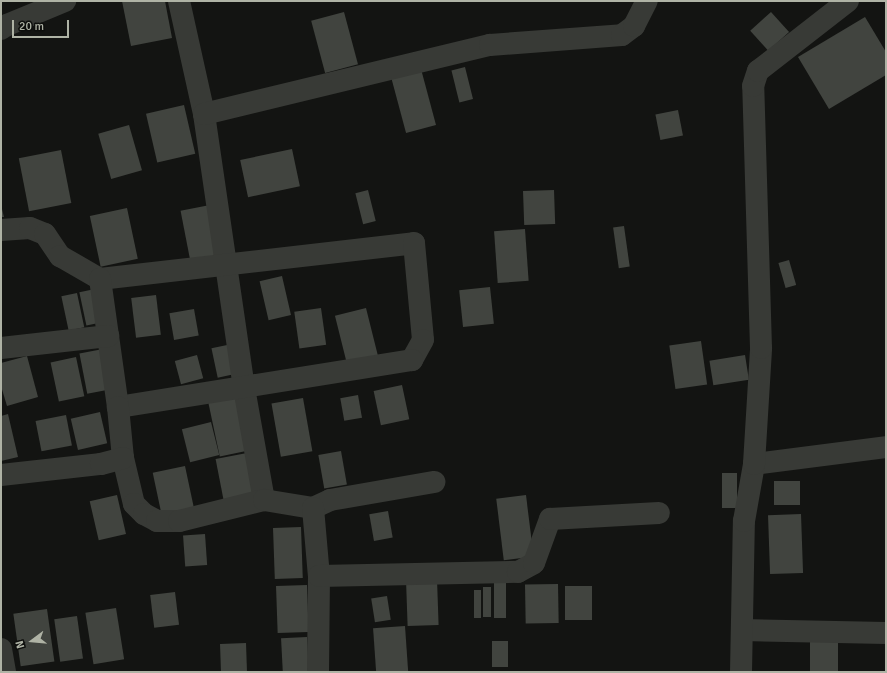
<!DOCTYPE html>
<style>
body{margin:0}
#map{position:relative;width:887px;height:673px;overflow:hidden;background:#131412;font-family:Signika,sans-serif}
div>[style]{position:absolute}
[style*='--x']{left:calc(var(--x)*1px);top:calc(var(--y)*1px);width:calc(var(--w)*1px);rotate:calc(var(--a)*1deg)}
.building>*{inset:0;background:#41443f;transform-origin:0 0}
.minor>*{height:22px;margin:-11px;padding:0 11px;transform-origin:11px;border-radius:11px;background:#383a36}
span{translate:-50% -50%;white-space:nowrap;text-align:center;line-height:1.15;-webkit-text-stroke:3px #0e0f0d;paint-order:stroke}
.frame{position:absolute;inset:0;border:2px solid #afb3a5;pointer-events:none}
.north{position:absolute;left:12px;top:621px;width:40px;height:40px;-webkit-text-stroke:3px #0e0f0d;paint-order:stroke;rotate:254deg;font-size:11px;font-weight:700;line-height:16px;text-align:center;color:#afb3a5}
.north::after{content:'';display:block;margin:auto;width:14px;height:18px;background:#afb3a5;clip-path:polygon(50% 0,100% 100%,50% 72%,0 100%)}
.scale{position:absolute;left:12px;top:20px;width:57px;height:18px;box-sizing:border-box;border:2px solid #afb3a5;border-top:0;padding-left:5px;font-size:12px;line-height:14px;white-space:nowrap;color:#afb3a5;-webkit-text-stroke:3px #0e0f0d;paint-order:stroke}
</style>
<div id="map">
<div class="building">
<div style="clip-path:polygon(122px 1px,165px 1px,172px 38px,131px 46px)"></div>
<div style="left:344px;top:12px;width:54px;height:34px;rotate:75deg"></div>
<div style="left:771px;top:12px;width:27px;height:28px;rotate:48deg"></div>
<div style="clip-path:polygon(865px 17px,886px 52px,886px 75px,829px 109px,798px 57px)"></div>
<div style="left:465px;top:67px;width:33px;height:14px;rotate:76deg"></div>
<div style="left:421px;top:69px;width:58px;height:31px;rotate:75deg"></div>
<div style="left:184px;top:105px;width:50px;height:39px;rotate:77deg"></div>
<div style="left:678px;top:110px;width:26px;height:23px;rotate:79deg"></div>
<div style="left:129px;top:125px;width:47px;height:32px;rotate:74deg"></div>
<div style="left:292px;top:149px;width:38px;height:53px;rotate:78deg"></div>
<div style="left:61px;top:150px;width:54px;height:43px;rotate:79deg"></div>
<div style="left:368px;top:190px;width:32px;height:13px;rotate:76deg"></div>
<div style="left:554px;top:190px;width:34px;height:31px;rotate:88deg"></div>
<div style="clip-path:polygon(1px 205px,4px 217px,1px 217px)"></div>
<div style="left:210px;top:205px;width:52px;height:30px;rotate:79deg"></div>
<div style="left:127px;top:208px;width:52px;height:38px;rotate:78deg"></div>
<div style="left:624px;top:226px;width:41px;height:11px;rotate:82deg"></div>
<div style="left:525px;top:229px;width:52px;height:31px;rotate:86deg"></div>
<div style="left:789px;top:260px;width:26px;height:11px;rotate:74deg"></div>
<div style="left:282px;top:276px;width:40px;height:23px;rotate:77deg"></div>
<div style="left:490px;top:287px;width:37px;height:31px;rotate:84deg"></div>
<div style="left:95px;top:289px;width:34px;height:16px;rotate:78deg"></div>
<div style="left:77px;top:293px;width:35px;height:16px;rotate:78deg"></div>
<div style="left:156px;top:295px;width:40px;height:25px;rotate:83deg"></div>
<div style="left:321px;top:308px;width:37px;height:27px;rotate:82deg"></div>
<div style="left:366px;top:308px;width:50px;height:32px;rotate:76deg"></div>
<div style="left:194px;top:309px;width:27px;height:25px;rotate:80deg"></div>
<div style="left:701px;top:341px;width:44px;height:32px;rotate:82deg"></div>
<div style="left:232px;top:344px;width:30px;height:21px;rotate:78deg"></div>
<div style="left:103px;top:349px;width:41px;height:24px;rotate:79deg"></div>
<div style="left:197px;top:355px;width:24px;height:23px;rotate:75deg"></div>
<div style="left:745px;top:355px;width:25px;height:36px;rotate:81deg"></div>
<div style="clip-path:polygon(27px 356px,38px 397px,7px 406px,1px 386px,1px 363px)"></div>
<div style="left:76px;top:357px;width:40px;height:26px;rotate:78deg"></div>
<div style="left:402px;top:385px;width:35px;height:29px;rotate:78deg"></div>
<div style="left:240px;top:393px;width:58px;height:33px;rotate:78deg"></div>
<div style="left:358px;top:395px;width:23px;height:18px;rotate:80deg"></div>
<div style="left:303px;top:398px;width:54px;height:32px;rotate:80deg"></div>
<div style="left:100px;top:412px;width:32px;height:30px;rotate:77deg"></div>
<div style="clip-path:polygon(8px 414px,18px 457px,1px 461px,1px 416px)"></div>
<div style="left:66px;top:415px;width:31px;height:31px;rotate:79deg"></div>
<div style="left:211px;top:422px;width:34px;height:30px;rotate:76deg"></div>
<div style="left:341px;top:451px;width:34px;height:23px;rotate:80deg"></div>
<div style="left:247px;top:453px;width:42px;height:32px;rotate:79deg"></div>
<div style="left:185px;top:466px;width:48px;height:33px;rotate:78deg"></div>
<div style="left:722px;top:473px;width:15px;height:35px"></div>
<div style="left:774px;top:481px;width:26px;height:24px"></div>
<div style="left:117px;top:495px;width:40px;height:28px;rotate:77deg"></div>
<div style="left:526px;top:495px;width:62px;height:30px;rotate:83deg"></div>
<div style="left:388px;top:511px;width:27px;height:19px;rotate:80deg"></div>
<div style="left:801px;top:514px;width:59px;height:33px;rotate:88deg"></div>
<div style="left:301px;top:527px;width:51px;height:28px;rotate:88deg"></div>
<div style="left:205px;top:534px;width:31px;height:22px;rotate:86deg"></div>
<div style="left:494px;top:578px;width:12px;height:40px"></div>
<div style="left:437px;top:579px;width:46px;height:31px;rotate:88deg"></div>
<div style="left:558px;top:584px;width:39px;height:33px;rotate:89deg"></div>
<div style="left:307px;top:585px;width:47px;height:31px;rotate:88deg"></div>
<div style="left:565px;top:586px;width:27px;height:34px"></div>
<div style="left:483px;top:587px;width:8px;height:30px"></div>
<div style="left:474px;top:590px;width:7px;height:28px"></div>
<div style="left:175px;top:592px;width:33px;height:25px;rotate:83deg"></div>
<div style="left:387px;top:596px;width:24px;height:16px;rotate:81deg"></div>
<div style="left:116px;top:608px;width:52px;height:31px;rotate:81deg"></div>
<div style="left:47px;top:609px;width:53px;height:34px;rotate:82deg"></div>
<div style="left:77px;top:616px;width:43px;height:23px;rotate:82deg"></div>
<div style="left:405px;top:626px;width:45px;height:32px;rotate:86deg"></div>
<div style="left:307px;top:637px;width:35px;height:26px;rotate:87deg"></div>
<div style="left:810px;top:637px;width:28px;height:35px"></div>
<div style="left:492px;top:641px;width:16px;height:26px"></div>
<div style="left:246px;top:643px;width:29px;height:26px;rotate:88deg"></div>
</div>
<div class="minor">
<div style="--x:179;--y:1;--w:116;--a:77.5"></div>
<div style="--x:204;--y:114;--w:277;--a:81.7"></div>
<div style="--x:244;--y:388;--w:114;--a:79.9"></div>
<div style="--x:1;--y:29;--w:7;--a:-34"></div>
<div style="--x:7;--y:25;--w:63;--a:-22.5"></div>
<div style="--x:204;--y:114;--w:294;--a:-13.6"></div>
<div style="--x:490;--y:45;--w:132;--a:-4.3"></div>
<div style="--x:622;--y:35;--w:15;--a:-37"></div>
<div style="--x:634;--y:26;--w:28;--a:-63"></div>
<div style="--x:1;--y:230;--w:29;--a:-4"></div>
<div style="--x:30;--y:228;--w:16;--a:22"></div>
<div style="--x:45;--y:234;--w:27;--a:56"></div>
<div style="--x:60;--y:256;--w:46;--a:29.9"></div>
<div style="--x:100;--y:279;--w:316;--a:-6.5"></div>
<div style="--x:414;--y:243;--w:97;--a:84.7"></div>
<div style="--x:423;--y:340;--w:23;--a:119"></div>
<div style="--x:412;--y:360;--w:298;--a:170.9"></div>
<div style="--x:100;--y:279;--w:129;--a:82"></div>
<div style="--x:118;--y:407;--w:51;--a:84.4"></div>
<div style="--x:123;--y:458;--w:47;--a:76.6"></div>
<div style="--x:134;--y:504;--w:14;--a:45"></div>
<div style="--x:144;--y:514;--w:15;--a:28"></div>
<div style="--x:157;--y:521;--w:22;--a:0"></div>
<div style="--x:179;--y:521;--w:88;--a:-13.9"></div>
<div style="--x:264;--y:500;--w:50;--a:9.3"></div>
<div style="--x:313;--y:508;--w:19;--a:-25"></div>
<div style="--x:330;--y:500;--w:106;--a:-9.8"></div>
<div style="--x:1;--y:348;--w:108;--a:-6.4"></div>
<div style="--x:754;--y:464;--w:133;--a:-7.3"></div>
<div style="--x:1;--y:475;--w:101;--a:-6.3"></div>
<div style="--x:101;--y:464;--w:23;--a:-15"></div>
<div style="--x:313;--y:508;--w:68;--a:85"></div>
<div style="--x:319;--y:576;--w:96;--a:90.6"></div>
<div style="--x:319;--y:576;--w:199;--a:-1.2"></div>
<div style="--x:518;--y:572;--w:18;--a:-29"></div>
<div style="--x:534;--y:563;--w:47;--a:-70"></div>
<div style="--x:550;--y:519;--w:109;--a:-3.2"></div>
<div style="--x:742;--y:630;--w:144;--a:1.2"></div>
<div style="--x:1;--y:649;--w:23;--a:80"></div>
<div style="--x:741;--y:672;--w:151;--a:-88.9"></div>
<div style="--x:744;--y:521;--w:58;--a:-80"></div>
<div style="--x:754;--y:464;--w:116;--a:-86.5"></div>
<div style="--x:761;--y:348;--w:262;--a:-91.7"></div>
<div style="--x:753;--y:86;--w:16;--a:-72"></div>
<div style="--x:758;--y:71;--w:114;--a:-37.9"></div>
</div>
<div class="frame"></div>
<div class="north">N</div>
<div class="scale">20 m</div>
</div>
